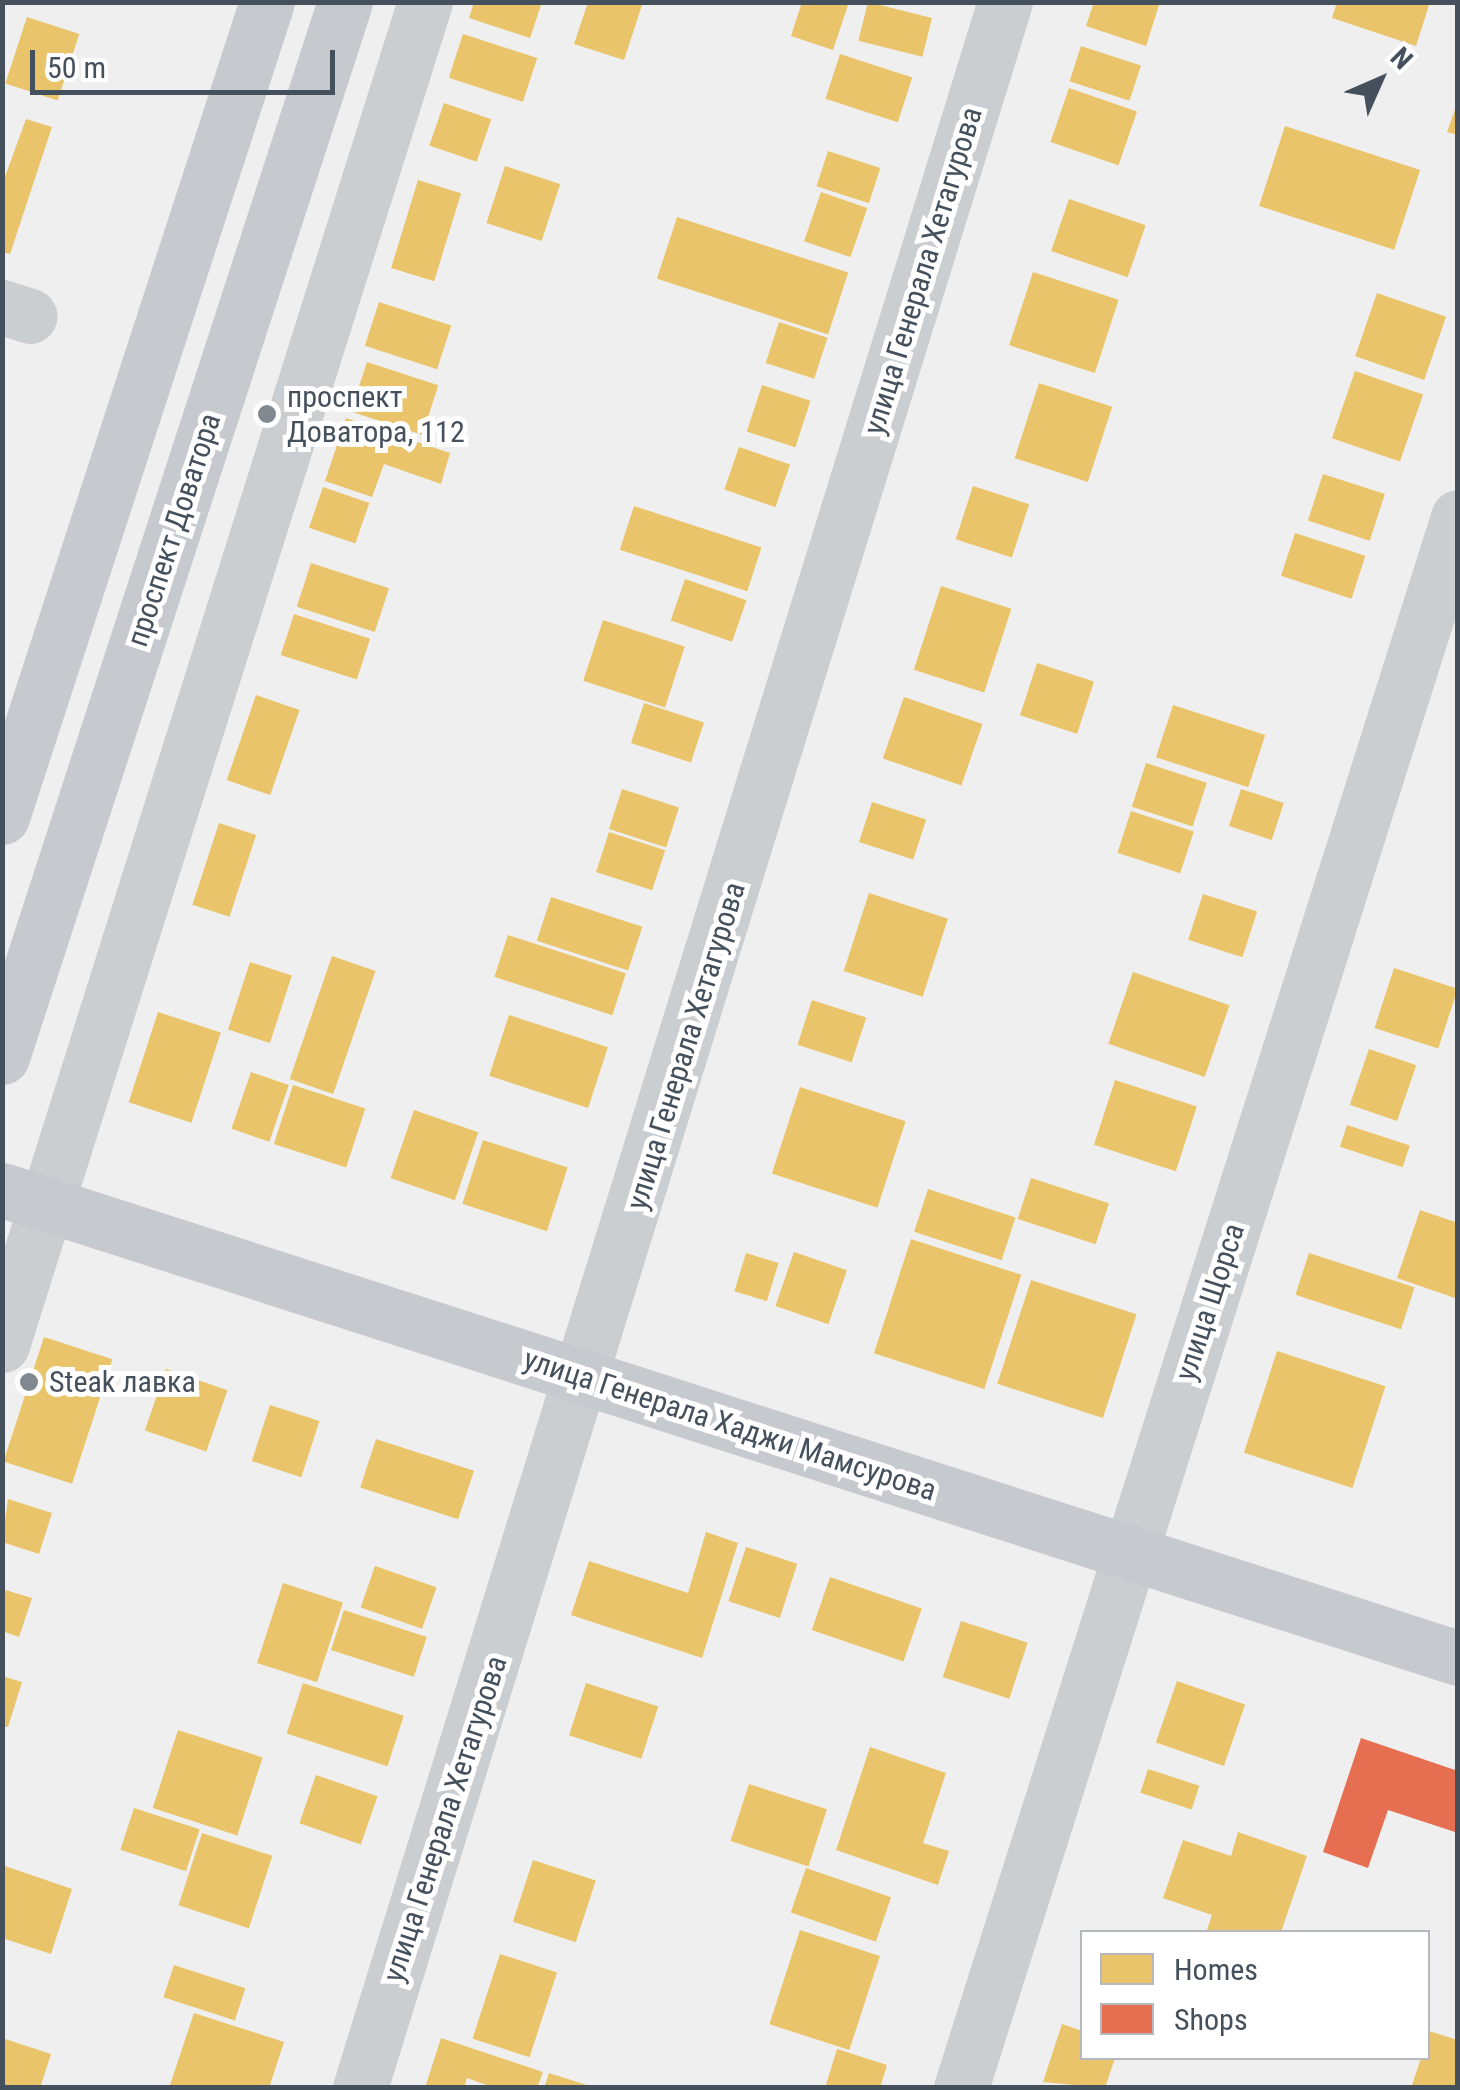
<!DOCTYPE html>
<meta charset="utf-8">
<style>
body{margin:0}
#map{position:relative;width:1460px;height:2090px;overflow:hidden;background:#f0efef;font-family:"Roboto Condensed",sans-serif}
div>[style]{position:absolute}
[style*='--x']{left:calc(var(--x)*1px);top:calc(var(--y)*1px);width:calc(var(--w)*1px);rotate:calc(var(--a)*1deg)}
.homes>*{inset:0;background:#e9c46a;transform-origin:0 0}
.shops>*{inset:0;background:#e76f51}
.minor>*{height:55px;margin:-27.5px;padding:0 27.5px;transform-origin:27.5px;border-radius:27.5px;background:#cbced1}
.major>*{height:55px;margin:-27.5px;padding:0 27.5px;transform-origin:27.5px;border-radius:27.5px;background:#c6cacf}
.dots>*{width:28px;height:28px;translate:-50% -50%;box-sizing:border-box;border:5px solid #fff;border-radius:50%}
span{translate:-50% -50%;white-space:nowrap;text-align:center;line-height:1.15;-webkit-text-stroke:10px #fff;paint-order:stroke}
.street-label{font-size:30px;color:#45505d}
.poi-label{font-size:30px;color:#45505d}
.left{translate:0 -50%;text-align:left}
.frame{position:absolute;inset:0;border:5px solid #45505d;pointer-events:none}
.legend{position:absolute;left:1080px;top:1930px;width:350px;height:130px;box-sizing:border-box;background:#fff;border:2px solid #b5b9be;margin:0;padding:12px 18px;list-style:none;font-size:30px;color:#45505d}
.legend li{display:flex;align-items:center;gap:20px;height:50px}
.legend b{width:50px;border:2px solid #b5b9be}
.north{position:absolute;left:1330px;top:30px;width:100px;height:100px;-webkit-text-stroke:8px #fff;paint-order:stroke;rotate:45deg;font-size:28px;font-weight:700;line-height:40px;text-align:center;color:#45505d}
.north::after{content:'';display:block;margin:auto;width:35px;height:45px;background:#45505d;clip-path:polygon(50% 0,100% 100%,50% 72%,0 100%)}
.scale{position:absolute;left:30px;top:50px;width:305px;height:45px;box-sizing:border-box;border:5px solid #45505d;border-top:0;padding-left:12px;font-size:30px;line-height:35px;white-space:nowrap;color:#45505d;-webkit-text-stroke:8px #fff;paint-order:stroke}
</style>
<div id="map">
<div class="homes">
<div style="clip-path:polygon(474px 2px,542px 2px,530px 38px,469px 18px)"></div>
<div style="clip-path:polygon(588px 2px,643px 2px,624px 60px,574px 44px)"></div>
<div style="clip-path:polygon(802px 2px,849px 2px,833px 50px,791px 36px)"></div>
<div style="left:868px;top:2px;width:66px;height:40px;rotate:14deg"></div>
<div style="clip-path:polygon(1094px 2px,1160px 2px,1146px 46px,1086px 26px)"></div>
<div style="clip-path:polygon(1337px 2px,1430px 2px,1416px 46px,1332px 18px)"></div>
<div style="left:27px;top:17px;width:55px;height:70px;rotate:18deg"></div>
<div style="left:463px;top:34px;width:78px;height:46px;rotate:18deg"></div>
<div style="left:1081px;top:46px;width:63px;height:37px;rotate:18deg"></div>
<div style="left:840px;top:54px;width:76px;height:47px;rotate:18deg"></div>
<div style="left:1069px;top:88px;width:72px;height:57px;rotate:19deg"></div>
<div style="clip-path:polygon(1458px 101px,1458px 135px,1447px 132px)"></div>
<div style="left:444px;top:103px;width:50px;height:45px;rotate:19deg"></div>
<div style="clip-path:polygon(26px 119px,52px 127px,10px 254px,2px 252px,2px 185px)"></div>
<div style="left:1285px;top:126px;width:142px;height:84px;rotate:18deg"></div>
<div style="left:828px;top:151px;width:55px;height:37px;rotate:18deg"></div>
<div style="left:505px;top:166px;width:58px;height:60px;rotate:18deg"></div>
<div style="left:418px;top:180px;width:45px;height:92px;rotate:17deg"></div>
<div style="left:821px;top:192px;width:49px;height:52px;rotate:19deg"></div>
<div style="left:1069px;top:199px;width:81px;height:55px;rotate:19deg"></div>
<div style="left:677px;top:217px;width:180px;height:65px;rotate:18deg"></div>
<div style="left:1033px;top:272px;width:90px;height:77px;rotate:18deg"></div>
<div style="left:1377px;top:293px;width:73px;height:67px;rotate:19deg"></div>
<div style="left:379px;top:302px;width:76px;height:46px;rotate:18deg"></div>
<div style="left:779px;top:322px;width:51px;height:43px;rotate:18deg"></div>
<div style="left:367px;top:362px;width:75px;height:52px;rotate:18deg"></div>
<div style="left:1355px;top:371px;width:72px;height:71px;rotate:19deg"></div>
<div style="left:1039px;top:383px;width:77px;height:79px;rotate:18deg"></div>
<div style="left:762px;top:385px;width:51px;height:49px;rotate:18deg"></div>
<div style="clip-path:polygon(346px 418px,450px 453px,441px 484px,384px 464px,372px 497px,325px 481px)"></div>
<div style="left:739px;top:447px;width:54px;height:45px;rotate:19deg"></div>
<div style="left:1323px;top:474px;width:65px;height:49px;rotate:18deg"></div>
<div style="left:973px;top:486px;width:59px;height:56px;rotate:18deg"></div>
<div style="left:323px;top:487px;width:49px;height:43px;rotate:19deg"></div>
<div style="left:634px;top:506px;width:134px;height:46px;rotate:18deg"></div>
<div style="left:1295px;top:533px;width:74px;height:45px;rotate:18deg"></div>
<div style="left:311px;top:563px;width:82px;height:46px;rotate:18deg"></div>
<div style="left:685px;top:579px;width:65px;height:44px;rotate:19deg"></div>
<div style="left:941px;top:586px;width:74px;height:88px;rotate:18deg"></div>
<div style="left:294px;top:614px;width:80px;height:43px;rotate:18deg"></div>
<div style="left:603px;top:620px;width:86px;height:64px;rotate:18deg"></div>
<div style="left:1037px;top:663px;width:60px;height:55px;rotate:18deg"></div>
<div style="left:256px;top:695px;width:46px;height:90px;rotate:19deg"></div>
<div style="left:904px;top:697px;width:83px;height:65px;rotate:19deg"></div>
<div style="left:644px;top:703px;width:63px;height:42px;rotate:18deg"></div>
<div style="left:1173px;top:705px;width:97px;height:55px;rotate:18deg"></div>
<div style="left:1146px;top:763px;width:64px;height:46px;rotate:18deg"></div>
<div style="left:622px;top:789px;width:60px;height:42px;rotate:18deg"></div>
<div style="left:1241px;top:789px;width:45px;height:39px;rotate:18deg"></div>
<div style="left:872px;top:802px;width:57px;height:42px;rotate:18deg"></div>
<div style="left:1131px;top:811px;width:66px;height:44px;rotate:18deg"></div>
<div style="left:219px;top:823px;width:39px;height:86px;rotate:18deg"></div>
<div style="left:609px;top:832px;width:59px;height:42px;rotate:18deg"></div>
<div style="left:869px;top:893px;width:83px;height:82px;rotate:18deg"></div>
<div style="left:1203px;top:894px;width:57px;height:48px;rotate:18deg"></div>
<div style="left:551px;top:897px;width:96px;height:46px;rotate:18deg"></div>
<div style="left:508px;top:935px;width:124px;height:44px;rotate:18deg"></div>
<div style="left:332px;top:956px;width:46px;height:130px;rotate:19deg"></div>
<div style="left:250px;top:962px;width:44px;height:71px;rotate:18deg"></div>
<div style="left:1394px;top:968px;width:67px;height:63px;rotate:18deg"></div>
<div style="left:1133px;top:972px;width:102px;height:76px;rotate:19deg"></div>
<div style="left:812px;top:1000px;width:57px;height:47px;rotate:18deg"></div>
<div style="left:158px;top:1012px;width:66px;height:95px;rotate:18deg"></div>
<div style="left:509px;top:1015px;width:104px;height:64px;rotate:18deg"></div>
<div style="left:1369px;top:1049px;width:50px;height:59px;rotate:19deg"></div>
<div style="left:251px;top:1072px;width:40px;height:60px;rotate:19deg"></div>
<div style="left:1115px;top:1080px;width:86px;height:68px;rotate:18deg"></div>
<div style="left:293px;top:1085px;width:76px;height:62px;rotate:18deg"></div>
<div style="left:800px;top:1087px;width:111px;height:91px;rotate:18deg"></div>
<div style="left:414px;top:1110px;width:68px;height:72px;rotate:19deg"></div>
<div style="left:1347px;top:1125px;width:66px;height:23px;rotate:18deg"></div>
<div style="left:483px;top:1140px;width:89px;height:67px;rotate:18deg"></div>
<div style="left:1031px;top:1178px;width:82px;height:43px;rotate:18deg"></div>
<div style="left:928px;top:1189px;width:92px;height:45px;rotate:18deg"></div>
<div style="clip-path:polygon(1420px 1210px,1458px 1223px,1458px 1299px,1397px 1278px)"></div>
<div style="left:911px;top:1239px;width:116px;height:120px;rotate:18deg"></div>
<div style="left:794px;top:1252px;width:56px;height:57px;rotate:19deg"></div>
<div style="left:746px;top:1253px;width:34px;height:40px;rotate:17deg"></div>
<div style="left:1309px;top:1253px;width:111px;height:44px;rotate:18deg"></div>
<div style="left:1031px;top:1280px;width:111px;height:109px;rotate:18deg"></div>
<div style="left:44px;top:1337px;width:72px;height:131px;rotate:18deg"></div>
<div style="left:1277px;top:1351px;width:114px;height:107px;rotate:18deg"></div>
<div style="left:166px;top:1369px;width:65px;height:65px;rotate:19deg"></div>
<div style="left:270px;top:1405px;width:52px;height:59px;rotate:18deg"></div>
<div style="left:376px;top:1439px;width:103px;height:51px;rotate:18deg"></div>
<div style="clip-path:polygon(8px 1499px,52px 1513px,39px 1554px,2px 1542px)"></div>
<div style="clip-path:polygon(706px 1532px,738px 1543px,702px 1658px,571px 1615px,589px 1561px,688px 1593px)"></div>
<div style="left:746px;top:1547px;width:54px;height:57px;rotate:18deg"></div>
<div style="left:375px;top:1566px;width:65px;height:44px;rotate:19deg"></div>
<div style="left:830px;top:1577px;width:97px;height:56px;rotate:19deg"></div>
<div style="left:283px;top:1583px;width:63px;height:84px;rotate:18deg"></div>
<div style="clip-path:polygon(2px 1589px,32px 1598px,19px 1637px,2px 1631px)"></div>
<div style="left:344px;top:1610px;width:87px;height:42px;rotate:18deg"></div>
<div style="left:961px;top:1621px;width:70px;height:59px;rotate:18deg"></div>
<div style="clip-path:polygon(2px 1676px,22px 1682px,8px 1727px,2px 1726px)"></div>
<div style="left:1177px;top:1681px;width:72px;height:65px;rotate:19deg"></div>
<div style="left:303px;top:1683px;width:106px;height:53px;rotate:18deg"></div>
<div style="left:586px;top:1683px;width:76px;height:55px;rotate:18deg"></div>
<div style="left:178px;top:1730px;width:89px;height:82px;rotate:18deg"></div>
<div style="clip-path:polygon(870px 1747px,946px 1773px,923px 1843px,949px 1851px,938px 1885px,836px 1850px)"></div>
<div style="left:1148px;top:1769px;width:54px;height:25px;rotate:18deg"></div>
<div style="left:316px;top:1775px;width:65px;height:51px;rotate:19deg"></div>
<div style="left:749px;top:1784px;width:82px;height:60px;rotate:18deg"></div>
<div style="left:134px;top:1808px;width:69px;height:44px;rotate:18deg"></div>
<div style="clip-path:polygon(1238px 1832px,1307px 1856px,1281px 1932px,1214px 1932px,1207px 1930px,1212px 1915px,1163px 1898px,1183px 1840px,1231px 1856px)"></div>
<div style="left:202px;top:1833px;width:74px;height:76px;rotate:18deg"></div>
<div style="left:533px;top:1860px;width:66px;height:65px;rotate:18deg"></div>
<div style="clip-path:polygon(2px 1865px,72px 1889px,51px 1954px,2px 1938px)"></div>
<div style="left:806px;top:1868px;width:90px;height:47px;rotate:19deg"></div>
<div style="left:800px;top:1930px;width:84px;height:99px;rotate:18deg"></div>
<div style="left:500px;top:1954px;width:60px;height:89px;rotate:18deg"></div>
<div style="left:174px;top:1965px;width:75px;height:34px;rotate:18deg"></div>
<div style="clip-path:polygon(194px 2013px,284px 2042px,269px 2088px,169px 2088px)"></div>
<div style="clip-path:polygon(1062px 2024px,1082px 2031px,1082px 2058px,1115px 2058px,1105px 2088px,1043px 2082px)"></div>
<div style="clip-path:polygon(1429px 2031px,1458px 2040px,1458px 2088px,1411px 2088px,1421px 2058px,1428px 2058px)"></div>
<div style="clip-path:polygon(2px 2038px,51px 2054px,40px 2088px,2px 2088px)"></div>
<div style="clip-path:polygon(441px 2038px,543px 2072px,537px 2088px,495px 2088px,467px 2078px,464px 2088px,425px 2088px)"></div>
<div style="clip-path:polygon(837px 2049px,887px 2065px,880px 2088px,825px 2088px)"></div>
<div style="clip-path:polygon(549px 2073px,593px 2087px,592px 2088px,544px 2088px)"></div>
</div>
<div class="shops">
<div style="clip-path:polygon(1361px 1738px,1458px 1771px,1458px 1833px,1388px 1810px,1368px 1868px,1323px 1852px)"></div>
</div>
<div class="minor">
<div style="--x:2;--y:307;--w:29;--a:18"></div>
<div style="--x:2;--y:1345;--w:1408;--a:-72.52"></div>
<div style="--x:360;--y:2088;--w:2183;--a:-72.82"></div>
<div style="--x:961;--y:2088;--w:1648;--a:-72.44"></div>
</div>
<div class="major">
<div style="--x:2;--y:817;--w:857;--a:-71.99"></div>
<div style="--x:2;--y:1057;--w:1109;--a:-71.99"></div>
<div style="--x:2;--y:1190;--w:1529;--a:17.82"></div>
</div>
<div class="dots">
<div style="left:267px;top:414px;background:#818890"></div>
<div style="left:29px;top:1382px;background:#818890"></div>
</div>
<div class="street-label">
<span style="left:923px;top:271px;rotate:-73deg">улица Генерала Хетагурова</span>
<span style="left:174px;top:530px;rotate:-72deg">проспект Доватора</span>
<span style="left:686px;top:1046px;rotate:-73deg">улица Генерала Хетагурова</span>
<span style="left:1210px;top:1302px;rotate:-72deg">улица Щорса</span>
<span style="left:730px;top:1425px;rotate:18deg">улица Генерала Хаджи Мамсурова</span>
<span style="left:445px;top:1819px;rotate:-72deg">улица Генерала Хетагурова</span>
</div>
<div class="poi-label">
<span class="left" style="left:287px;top:414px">проспект<br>Доватора, 112</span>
<span class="left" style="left:49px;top:1382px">Steak лавка</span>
</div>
<div class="frame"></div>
<ul class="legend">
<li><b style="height:28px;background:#e9c46a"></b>Homes</li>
<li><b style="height:28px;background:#e76f51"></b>Shops</li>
</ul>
<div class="north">N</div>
<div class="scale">50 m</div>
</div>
